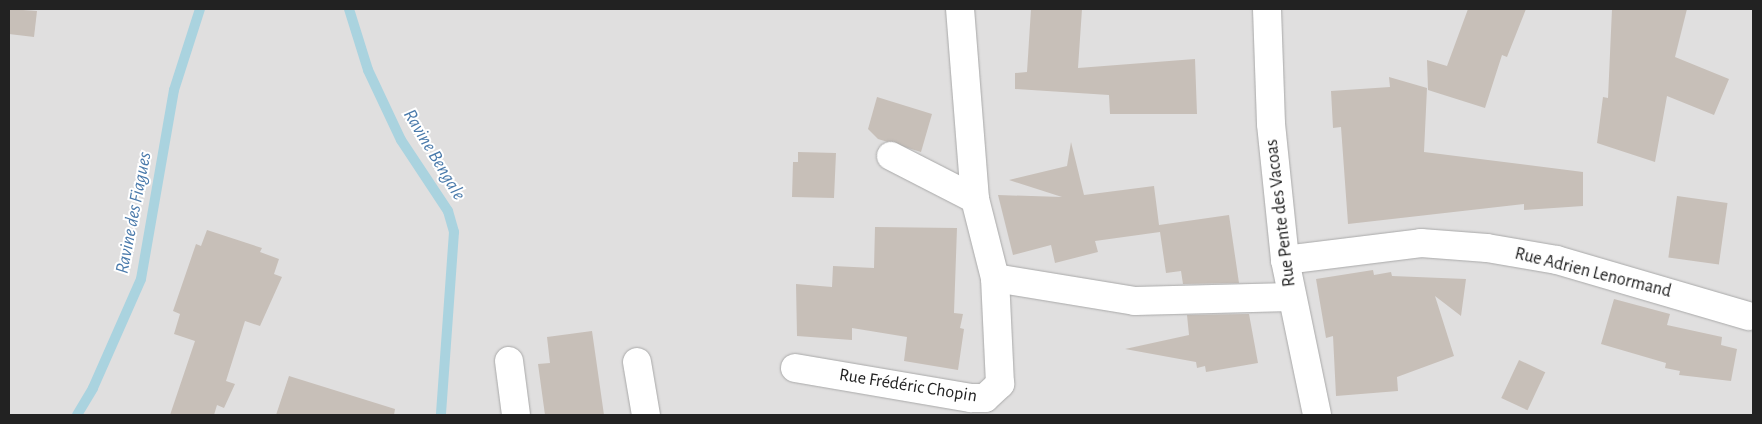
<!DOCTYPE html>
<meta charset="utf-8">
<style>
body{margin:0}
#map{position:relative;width:1762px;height:424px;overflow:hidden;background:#f2efe9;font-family:"Alegreya Sans",sans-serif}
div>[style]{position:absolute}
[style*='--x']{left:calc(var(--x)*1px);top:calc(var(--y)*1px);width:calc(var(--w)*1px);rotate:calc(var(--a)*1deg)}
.residential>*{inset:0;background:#e0dfdf;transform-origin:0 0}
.stream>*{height:10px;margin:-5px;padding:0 5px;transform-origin:5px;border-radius:5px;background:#aad3df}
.building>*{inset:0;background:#c7bfb8;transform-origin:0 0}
.roads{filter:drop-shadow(0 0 1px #a9a9a9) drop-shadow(0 0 1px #a9a9a9)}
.street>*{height:28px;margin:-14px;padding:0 14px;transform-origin:14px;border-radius:14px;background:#fff}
span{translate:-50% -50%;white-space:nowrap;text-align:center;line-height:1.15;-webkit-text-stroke:4px #fff;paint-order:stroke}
.street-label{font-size:18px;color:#222}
.water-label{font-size:19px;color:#4a7aab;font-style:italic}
.frame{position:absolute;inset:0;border:10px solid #222;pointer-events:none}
</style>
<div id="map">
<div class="residential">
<div style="left:9px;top:9px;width:1744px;height:406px"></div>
</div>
<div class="stream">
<div style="--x:349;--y:9;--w:64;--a:72.7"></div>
<div style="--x:368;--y:70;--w:77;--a:64.8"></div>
<div style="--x:401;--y:140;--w:85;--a:56.5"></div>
<div style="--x:448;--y:211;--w:22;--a:74"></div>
<div style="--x:454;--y:232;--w:183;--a:94.1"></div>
<div style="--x:77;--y:415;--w:31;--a:-59"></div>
<div style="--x:93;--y:388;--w:119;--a:-66.2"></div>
<div style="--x:141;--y:279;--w:192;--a:-80.1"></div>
<div style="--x:174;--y:90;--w:85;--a:-72.2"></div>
</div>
<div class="building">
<div style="clip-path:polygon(9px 9px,37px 11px,34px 37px,9px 34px)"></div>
<div style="clip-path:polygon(1031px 9px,1082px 9px,1078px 68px,1195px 59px,1197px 114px,1110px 114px,1109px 95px,1015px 89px,1015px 73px,1027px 72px)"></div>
<div style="clip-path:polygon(1468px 9px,1526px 9px,1507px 57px,1502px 55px,1485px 108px,1428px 90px,1427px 60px,1447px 66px)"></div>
<div style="clip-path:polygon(1612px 9px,1687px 9px,1675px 57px,1729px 79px,1714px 115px,1667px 96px,1655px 162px,1597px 143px,1603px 97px,1608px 98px)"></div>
<div style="clip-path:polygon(1389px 77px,1427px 88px,1424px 152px,1583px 172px,1583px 206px,1524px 210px,1524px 204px,1348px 224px,1341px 127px,1333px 128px,1331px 91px,1390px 87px)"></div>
<div style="clip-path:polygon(877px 97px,932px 114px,921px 152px,878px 139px,868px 129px)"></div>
<div style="clip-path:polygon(1071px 142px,1084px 195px,1154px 186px,1159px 225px,1229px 215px,1239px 283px,1183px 284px,1181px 271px,1166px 273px,1160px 232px,1095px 241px,1098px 252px,1055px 263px,1051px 245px,1013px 255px,998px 195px,1062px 197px,1009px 180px,1067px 166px)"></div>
<div style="clip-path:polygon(798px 152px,836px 153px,834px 198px,792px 197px,793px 162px,798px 162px)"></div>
<div style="left:1677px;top:196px;width:51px;height:62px;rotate:8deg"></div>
<div style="clip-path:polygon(875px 227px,957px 228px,954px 313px,963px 314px,960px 328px,964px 329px,958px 370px,904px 361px,907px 337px,852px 328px,852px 340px,797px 336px,796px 284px,832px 287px,833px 266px,874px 268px)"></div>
<div style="clip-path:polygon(207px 230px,262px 248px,260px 252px,279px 259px,274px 274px,282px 277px,260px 326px,245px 321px,226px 381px,235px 384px,224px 408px,217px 405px,214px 415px,170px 415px,195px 341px,174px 334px,180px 314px,173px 311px,196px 244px,201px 246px)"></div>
<div style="clip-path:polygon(1373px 270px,1374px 275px,1391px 272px,1392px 276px,1466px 279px,1461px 316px,1435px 296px,1454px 356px,1397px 377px,1398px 391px,1336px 396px,1333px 336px,1326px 338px,1316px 279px)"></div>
<div style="clip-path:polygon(1614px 299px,1670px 314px,1667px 325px,1722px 337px,1721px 345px,1737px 349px,1731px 381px,1679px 375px,1680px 371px,1665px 368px,1666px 363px,1601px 344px)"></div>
<div style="clip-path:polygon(1249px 314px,1258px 363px,1206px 372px,1205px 366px,1197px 368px,1196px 362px,1125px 349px,1189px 335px,1187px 315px)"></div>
<div style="clip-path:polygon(592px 331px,604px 415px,545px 415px,538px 364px,550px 363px,547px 337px)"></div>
<div style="left:1519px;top:360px;width:29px;height:42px;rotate:25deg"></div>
<div style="clip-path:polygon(289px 376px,395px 409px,394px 415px,276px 415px)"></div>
</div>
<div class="roads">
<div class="street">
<div style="--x:1267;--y:9;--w:115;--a:88"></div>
<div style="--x:1271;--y:124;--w:137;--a:84.1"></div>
<div style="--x:1285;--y:260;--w:158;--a:78.3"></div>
<div style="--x:891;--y:156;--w:94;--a:27.1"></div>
<div style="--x:1285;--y:260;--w:137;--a:-7.1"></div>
<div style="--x:1421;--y:243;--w:66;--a:4.3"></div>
<div style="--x:1487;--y:248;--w:71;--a:9.7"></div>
<div style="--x:1557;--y:260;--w:200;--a:16.3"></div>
<div style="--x:995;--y:278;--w:142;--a:9.3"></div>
<div style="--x:1135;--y:301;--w:156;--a:-1.5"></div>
<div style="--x:509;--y:361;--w:54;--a:82.6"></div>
<div style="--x:637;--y:362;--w:54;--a:80.4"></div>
<div style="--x:795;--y:368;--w:179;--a:9.7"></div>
<div style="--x:971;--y:398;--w:14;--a:0"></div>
<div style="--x:985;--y:398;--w:21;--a:-43"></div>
<div style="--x:1000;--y:384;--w:106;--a:-92.7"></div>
<div style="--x:995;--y:278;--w:81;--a:-104.2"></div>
<div style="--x:975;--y:199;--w:191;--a:-94.5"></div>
</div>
</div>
<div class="street-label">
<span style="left:1281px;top:213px;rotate:-97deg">Rue Pente des Vacoas</span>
<span style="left:1593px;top:273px;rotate:14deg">Rue Adrien Lenormand</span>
<span style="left:908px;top:386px;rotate:9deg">Rue Frédéric Chopin</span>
</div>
<div class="water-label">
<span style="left:434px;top:155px;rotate:59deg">Ravine Bengale</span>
<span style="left:134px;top:213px;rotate:-79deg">Ravine des Fiagues</span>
</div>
<div class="frame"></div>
</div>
